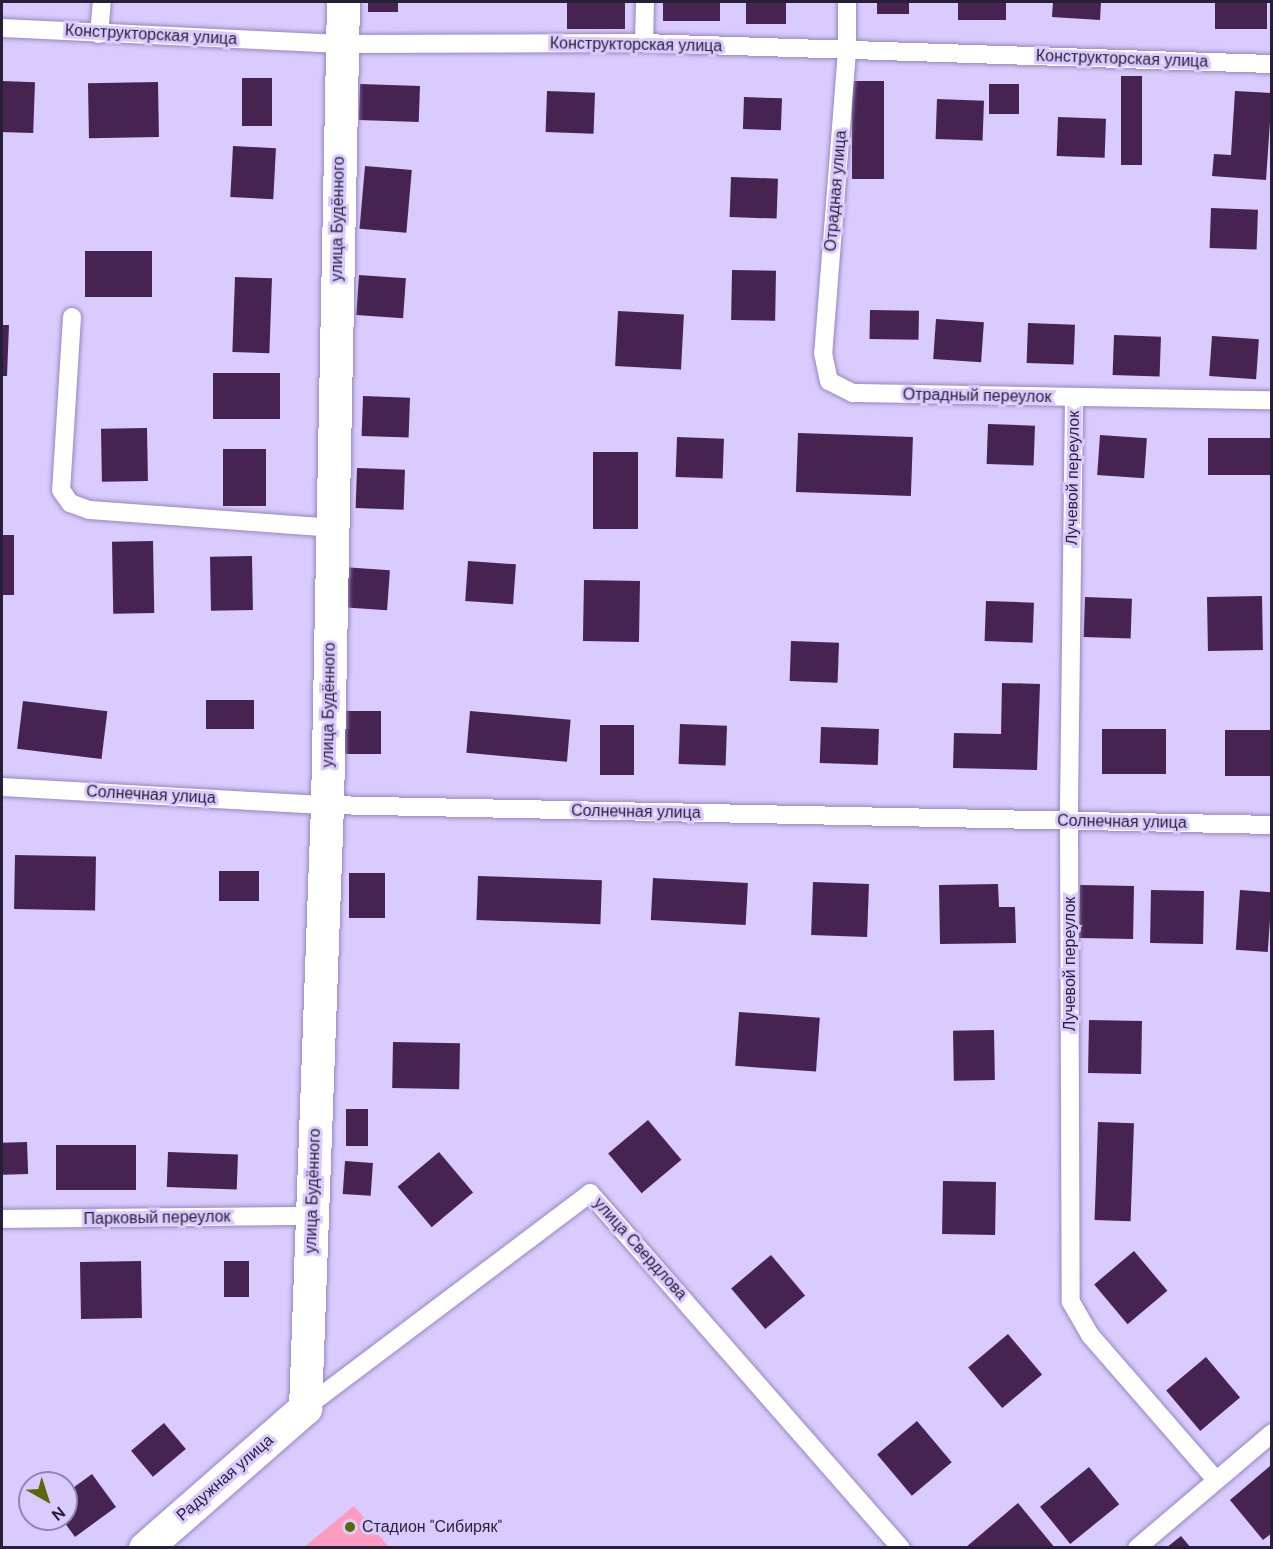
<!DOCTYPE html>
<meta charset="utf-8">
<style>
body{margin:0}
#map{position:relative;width:1273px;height:1549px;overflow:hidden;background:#d9cbfd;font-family:"DM Sans",sans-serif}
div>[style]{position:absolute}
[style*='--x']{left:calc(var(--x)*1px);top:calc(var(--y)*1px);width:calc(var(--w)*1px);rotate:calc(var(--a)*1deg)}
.green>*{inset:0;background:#fe9cbf}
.building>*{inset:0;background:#462351;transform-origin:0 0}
.roads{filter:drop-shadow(0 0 2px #9786c0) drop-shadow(0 0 2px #9786c0)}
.service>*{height:18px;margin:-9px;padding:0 9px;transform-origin:9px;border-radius:9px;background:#fff}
.minor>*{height:33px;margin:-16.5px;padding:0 16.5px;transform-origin:16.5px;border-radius:16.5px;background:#fff}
.dots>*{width:16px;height:16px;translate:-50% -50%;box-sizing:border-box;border:3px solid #d9cbfd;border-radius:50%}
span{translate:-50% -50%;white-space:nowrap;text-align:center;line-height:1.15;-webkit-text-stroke:6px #d9cbfd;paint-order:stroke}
.street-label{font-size:16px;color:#261f37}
.poi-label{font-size:16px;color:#261f37}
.left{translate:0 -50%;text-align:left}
.frame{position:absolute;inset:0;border:3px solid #261f37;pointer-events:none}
.north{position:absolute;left:18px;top:1471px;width:60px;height:60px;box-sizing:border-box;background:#d9cbfd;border:2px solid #9186ae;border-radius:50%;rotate:141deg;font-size:16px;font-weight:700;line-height:24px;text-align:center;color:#261f37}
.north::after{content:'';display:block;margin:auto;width:21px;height:27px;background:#5b670b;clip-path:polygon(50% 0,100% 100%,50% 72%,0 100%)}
</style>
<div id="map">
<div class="green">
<div style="clip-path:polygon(354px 1506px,389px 1547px,304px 1547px)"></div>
</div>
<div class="building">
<div style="left:368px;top:2px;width:30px;height:10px"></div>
<div style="left:567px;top:2px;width:58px;height:27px"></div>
<div style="left:663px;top:2px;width:57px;height:19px"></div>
<div style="left:746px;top:2px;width:40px;height:22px"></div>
<div style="left:877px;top:2px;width:32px;height:12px"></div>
<div style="left:958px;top:2px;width:48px;height:18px"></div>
<div style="clip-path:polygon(1053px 2px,1101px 2px,1100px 20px,1052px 17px)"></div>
<div style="left:1215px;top:2px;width:52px;height:27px"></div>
<div style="left:1121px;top:76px;width:21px;height:89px"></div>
<div style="left:242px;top:78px;width:30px;height:48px"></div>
<div style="left:2px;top:81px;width:33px;height:51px;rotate:2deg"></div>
<div style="left:852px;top:81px;width:32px;height:98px"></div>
<div style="left:158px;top:82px;width:55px;height:70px;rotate:89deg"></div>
<div style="left:360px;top:84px;width:60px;height:36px;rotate:2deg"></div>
<div style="left:989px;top:84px;width:30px;height:30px"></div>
<div style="left:547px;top:91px;width:48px;height:41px;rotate:2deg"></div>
<div style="clip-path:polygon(1235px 91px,1272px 93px,1266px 180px,1212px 176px,1214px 154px,1231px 155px)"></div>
<div style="left:744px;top:97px;width:38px;height:32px;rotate:2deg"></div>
<div style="left:937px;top:99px;width:47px;height:40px;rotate:2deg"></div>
<div style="left:1058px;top:117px;width:48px;height:39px;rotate:2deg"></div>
<div style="left:233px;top:146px;width:43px;height:51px;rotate:3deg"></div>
<div style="left:365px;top:166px;width:47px;height:63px;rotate:5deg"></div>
<div style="left:731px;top:177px;width:47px;height:40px;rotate:2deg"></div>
<div style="left:1211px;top:208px;width:47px;height:40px;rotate:2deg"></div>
<div style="left:85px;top:251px;width:67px;height:46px"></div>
<div style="left:732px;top:270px;width:44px;height:50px;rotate:1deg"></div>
<div style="left:359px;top:275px;width:47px;height:40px;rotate:4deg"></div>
<div style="left:235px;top:277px;width:37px;height:75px;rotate:2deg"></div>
<div style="left:870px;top:310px;width:49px;height:29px;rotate:1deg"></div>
<div style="left:618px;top:311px;width:66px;height:55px;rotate:3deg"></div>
<div style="left:936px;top:319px;width:48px;height:40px;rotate:4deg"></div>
<div style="left:1028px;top:323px;width:47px;height:40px;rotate:2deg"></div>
<div style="clip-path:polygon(2px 325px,9px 325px,7px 376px,2px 376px)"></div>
<div style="left:1114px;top:335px;width:47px;height:40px;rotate:2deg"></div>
<div style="left:1212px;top:336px;width:47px;height:40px;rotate:4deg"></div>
<div style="left:213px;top:373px;width:67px;height:46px"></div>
<div style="left:363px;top:396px;width:47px;height:40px;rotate:2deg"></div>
<div style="left:988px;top:424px;width:47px;height:40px;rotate:2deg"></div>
<div style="left:147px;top:428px;width:53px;height:46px;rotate:89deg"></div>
<div style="left:798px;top:433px;width:115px;height:59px;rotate:2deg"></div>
<div style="left:1100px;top:435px;width:47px;height:40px;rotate:4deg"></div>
<div style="left:677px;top:437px;width:47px;height:40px;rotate:2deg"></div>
<div style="left:1208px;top:438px;width:64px;height:37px"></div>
<div style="left:223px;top:449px;width:43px;height:57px"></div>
<div style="left:593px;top:452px;width:45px;height:77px"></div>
<div style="left:357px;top:468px;width:48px;height:40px;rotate:2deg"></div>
<div style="left:2px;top:535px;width:12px;height:60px"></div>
<div style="left:153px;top:541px;width:72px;height:41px;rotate:89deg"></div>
<div style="left:252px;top:556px;width:54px;height:42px;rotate:89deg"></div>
<div style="left:468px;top:561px;width:48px;height:40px;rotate:4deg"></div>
<div style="left:342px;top:567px;width:48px;height:40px;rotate:4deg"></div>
<div style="left:584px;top:580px;width:56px;height:61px;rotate:1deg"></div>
<div style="left:1262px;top:596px;width:54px;height:55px;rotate:89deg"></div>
<div style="left:1085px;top:597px;width:47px;height:40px;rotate:2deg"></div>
<div style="left:986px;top:601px;width:48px;height:40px;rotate:2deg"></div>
<div style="left:791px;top:641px;width:48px;height:40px;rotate:2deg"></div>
<div style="clip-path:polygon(1002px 683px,1040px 684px,1037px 770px,953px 768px,954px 733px,1001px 734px)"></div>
<div style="left:206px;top:700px;width:48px;height:29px"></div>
<div style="left:23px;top:701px;width:85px;height:48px;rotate:7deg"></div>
<div style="left:340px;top:711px;width:41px;height:43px"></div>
<div style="left:470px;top:711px;width:101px;height:42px;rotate:5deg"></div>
<div style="left:680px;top:724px;width:47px;height:40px;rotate:2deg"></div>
<div style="left:600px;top:725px;width:34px;height:50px"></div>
<div style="left:821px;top:727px;width:58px;height:36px;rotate:2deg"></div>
<div style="left:1102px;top:729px;width:64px;height:45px"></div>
<div style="left:1272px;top:730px;width:46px;height:47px;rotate:90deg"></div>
<div style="left:15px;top:855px;width:81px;height:54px;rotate:1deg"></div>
<div style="left:219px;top:871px;width:40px;height:30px"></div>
<div style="left:349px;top:873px;width:36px;height:45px"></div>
<div style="left:478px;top:876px;width:124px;height:44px;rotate:2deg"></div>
<div style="left:653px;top:878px;width:95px;height:42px;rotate:3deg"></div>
<div style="left:813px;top:882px;width:56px;height:53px;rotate:2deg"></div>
<div style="clip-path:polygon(998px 884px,999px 907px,1015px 907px,1016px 943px,940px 944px,939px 885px)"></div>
<div style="left:1080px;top:885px;width:54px;height:53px;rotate:1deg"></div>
<div style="left:1151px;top:890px;width:53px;height:53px;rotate:1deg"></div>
<div style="left:1240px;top:890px;width:32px;height:60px;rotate:4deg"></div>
<div style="left:739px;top:1012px;width:81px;height:54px;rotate:4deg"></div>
<div style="left:1089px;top:1020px;width:53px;height:53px;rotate:1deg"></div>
<div style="left:994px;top:1030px;width:50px;height:41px;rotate:89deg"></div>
<div style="left:393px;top:1042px;width:67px;height:46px;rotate:1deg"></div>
<div style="left:346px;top:1109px;width:22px;height:37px"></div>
<div style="left:648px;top:1120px;width:52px;height:52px;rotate:50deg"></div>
<div style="left:1098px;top:1122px;width:36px;height:98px;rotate:2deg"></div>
<div style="left:27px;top:1142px;width:32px;height:25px;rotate:88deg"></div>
<div style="left:56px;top:1145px;width:80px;height:45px"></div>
<div style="left:168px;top:1152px;width:70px;height:35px;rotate:2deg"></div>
<div style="left:439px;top:1152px;width:53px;height:54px;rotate:50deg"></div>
<div style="left:345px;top:1161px;width:28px;height:33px;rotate:4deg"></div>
<div style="left:943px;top:1181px;width:53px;height:53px;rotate:1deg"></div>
<div style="left:1134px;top:1251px;width:52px;height:52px;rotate:50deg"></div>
<div style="left:771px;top:1255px;width:53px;height:52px;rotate:50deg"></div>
<div style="left:141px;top:1261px;width:57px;height:61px;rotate:89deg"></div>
<div style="left:224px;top:1261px;width:25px;height:36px"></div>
<div style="left:1008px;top:1334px;width:53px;height:52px;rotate:50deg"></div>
<div style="left:1206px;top:1357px;width:53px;height:52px;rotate:50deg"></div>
<div style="left:917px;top:1421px;width:54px;height:52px;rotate:50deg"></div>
<div style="left:164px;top:1423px;width:34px;height:43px;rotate:50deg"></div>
<div style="clip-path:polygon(1270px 1466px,1272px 1533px,1263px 1540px,1230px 1500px)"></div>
<div style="left:1089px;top:1467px;width:48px;height:63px;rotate:51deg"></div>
<div style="clip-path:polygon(92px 1474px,116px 1507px,75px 1537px,62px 1519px,66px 1519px,66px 1493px)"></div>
<div style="clip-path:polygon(1018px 1503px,1055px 1548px,965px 1548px)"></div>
<div style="clip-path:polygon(1181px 1536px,1191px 1548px,1166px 1548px)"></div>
</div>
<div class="roads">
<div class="service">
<div style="--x:847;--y:2;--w:49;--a:90"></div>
<div style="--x:847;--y:51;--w:303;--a:94.5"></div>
<div style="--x:823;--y:353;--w:29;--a:78"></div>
<div style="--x:829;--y:381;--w:27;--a:27"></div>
<div style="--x:853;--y:393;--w:419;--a:1"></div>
<div style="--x:2;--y:28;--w:340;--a:2.7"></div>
<div style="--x:342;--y:44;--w:302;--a:-0.2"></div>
<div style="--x:644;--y:43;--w:628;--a:1.92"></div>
<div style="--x:99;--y:34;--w:32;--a:-85"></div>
<div style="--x:644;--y:43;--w:41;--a:-88.6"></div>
<div style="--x:72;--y:317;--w:173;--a:93.6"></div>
<div style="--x:61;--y:490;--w:16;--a:55"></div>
<div style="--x:70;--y:503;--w:20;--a:20"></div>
<div style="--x:89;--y:510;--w:244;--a:4.2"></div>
<div style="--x:1074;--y:398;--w:423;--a:90.7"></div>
<div style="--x:1069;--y:821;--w:481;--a:89.8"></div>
<div style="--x:1071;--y:1302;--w:38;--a:60"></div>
<div style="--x:1090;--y:1335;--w:191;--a:49"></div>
<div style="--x:2;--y:787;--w:325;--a:3.2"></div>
<div style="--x:327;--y:805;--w:945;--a:1.21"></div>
<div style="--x:2;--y:1219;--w:310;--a:-0.6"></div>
<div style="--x:305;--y:1408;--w:357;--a:-37"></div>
<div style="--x:590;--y:1193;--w:472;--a:48.8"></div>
<div style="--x:1137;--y:1548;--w:177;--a:-40.4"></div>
</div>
<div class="minor">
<div style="--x:145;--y:1548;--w:213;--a:-41.2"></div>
<div style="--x:305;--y:1408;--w:603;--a:-87.91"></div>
<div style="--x:327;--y:805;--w:803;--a:-88.86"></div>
</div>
</div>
<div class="dots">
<div style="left:350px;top:1527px;background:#5b670b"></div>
</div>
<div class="street-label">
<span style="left:151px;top:35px;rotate:3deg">Конструкторская улица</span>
<span style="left:636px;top:45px;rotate:1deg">Конструкторская улица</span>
<span style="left:1122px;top:59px;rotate:2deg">Конструкторская улица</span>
<span style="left:836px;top:191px;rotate:-85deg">Отрадная улица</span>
<span style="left:338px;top:219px;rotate:-89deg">улица Будённого</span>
<span style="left:977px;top:396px;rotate:1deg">Отрадный переулок</span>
<span style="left:1073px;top:478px;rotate:-89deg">Лучевой переулок</span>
<span style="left:329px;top:705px;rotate:-89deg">улица Будённого</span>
<span style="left:151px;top:795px;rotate:3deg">Солнечная улица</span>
<span style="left:636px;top:812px;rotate:1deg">Солнечная улица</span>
<span style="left:1122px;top:822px;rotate:1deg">Солнечная улица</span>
<span style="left:1070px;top:964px;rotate:-90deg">Лучевой переулок</span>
<span style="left:313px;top:1191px;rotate:-88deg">улица Будённого</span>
<span style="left:157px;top:1218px;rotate:-1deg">Парковый переулок</span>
<span style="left:640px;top:1249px;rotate:48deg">улица Свердлова</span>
<span style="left:225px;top:1478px;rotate:-41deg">Радужная улица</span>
</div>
<div class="poi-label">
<span class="left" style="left:362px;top:1527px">Стадион "Сибиряк"</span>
</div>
<div class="frame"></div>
<div class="north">N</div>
</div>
